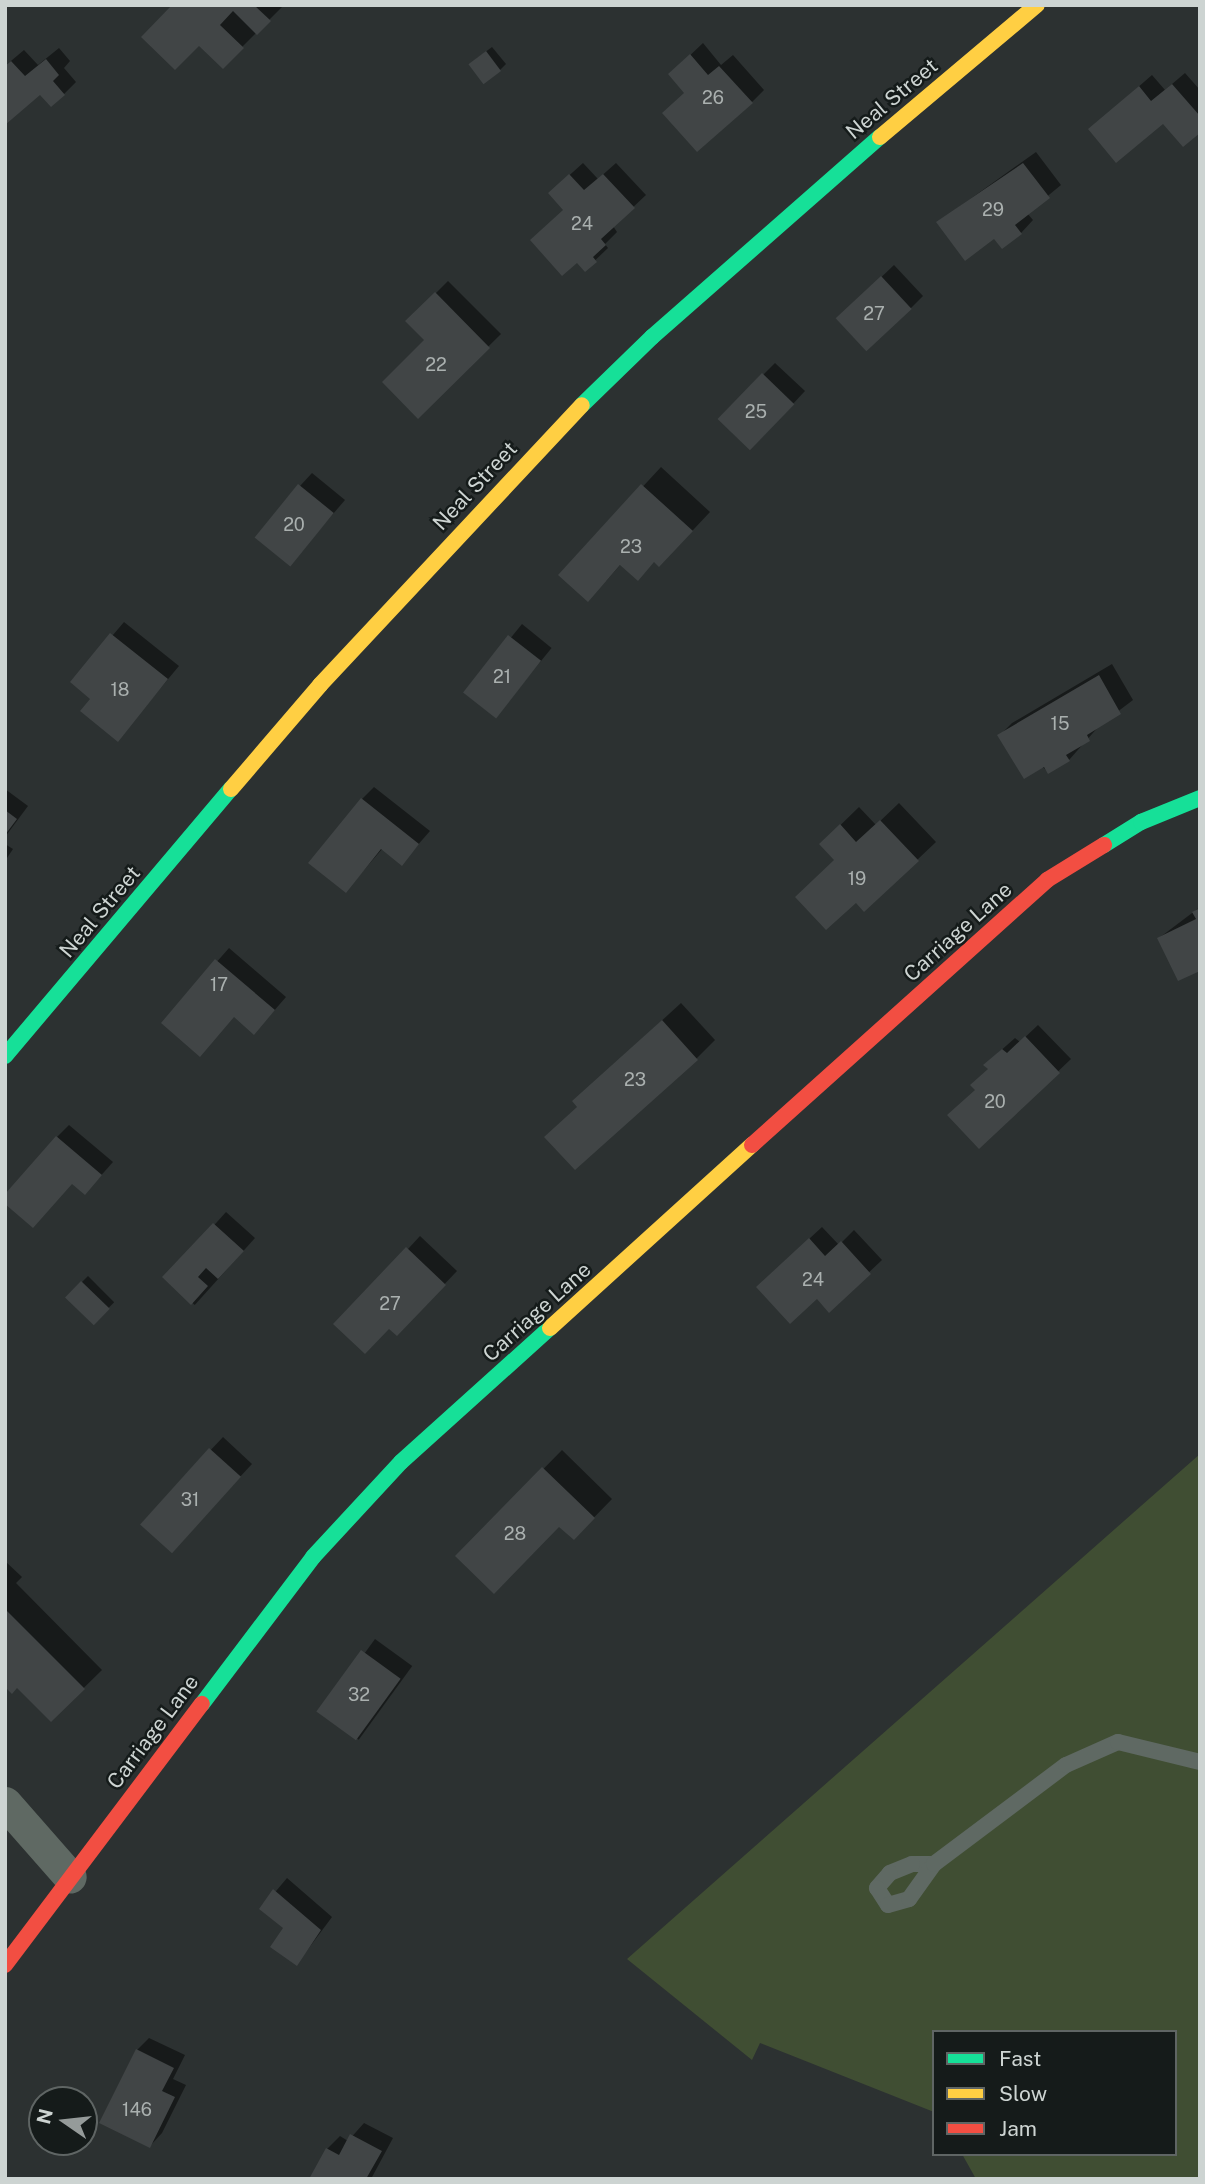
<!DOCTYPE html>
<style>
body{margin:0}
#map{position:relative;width:1205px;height:2184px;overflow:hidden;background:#2c3131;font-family:"Public Sans",sans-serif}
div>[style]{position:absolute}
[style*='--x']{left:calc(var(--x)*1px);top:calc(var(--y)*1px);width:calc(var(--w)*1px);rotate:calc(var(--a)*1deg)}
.green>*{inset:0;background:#404e33}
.shadow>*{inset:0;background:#0007;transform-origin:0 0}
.building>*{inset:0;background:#414546;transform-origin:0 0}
.lane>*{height:16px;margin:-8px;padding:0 8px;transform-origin:8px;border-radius:8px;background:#5f6963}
.street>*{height:33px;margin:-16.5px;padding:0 16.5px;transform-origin:16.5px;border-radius:16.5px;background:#5f6963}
.fast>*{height:16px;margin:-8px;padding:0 8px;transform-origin:8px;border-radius:8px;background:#16e098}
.slow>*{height:16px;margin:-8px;padding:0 8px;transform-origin:8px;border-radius:8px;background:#ffcf43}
.jam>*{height:16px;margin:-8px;padding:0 8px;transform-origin:8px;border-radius:8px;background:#f24e42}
span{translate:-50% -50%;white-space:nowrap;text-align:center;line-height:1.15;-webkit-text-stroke:5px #151b1a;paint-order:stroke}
.number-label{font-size:18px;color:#aab0af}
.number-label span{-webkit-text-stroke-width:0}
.street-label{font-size:21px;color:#cdd4d2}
.frame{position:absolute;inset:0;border:7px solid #cdd4d2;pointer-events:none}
.legend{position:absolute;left:932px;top:2030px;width:245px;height:126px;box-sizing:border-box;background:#151b1a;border:2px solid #5f6564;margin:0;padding:9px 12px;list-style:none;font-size:21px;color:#cdd4d2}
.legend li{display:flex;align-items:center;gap:14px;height:35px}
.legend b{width:35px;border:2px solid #5f6564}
.north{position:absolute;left:28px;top:2086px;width:70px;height:70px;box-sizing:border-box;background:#151b1a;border:2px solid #5f6564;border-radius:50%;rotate:284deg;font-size:19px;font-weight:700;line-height:28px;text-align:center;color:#cdd4d2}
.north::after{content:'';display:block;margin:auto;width:24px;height:32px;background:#959b9a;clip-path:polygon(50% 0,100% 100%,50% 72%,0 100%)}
</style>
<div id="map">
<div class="green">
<div style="clip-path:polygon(1200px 1454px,1200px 2179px,976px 2179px,962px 2154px,1175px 2154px,1175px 2032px,934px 2032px,934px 2112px,760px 2043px,752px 2060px,627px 1959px)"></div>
</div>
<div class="shadow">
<div style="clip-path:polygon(174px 5px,284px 5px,223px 66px,200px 43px)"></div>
<div style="clip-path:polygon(703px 43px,721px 65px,733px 55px,764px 90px,752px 102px,686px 92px,683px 62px)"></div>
<div style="clip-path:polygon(492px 47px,506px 64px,500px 70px,476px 59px)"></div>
<div style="clip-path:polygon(59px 48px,70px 61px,64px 68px,76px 82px,64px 94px,40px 92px,5px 66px,24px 50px,38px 65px)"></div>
<div style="clip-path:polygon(1185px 73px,1200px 90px,1200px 130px,1163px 121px,1090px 129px,1152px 75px,1165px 90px)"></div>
<div style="clip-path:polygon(1036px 152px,1061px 185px,1027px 213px,1033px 220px,1021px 233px,994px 236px,938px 222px)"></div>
<div style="clip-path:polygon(583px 163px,598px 179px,616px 163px,646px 195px,613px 226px,617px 232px,605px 244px,608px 248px,585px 270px,565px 209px,563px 181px)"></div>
<div style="clip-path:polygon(894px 265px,923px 296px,911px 308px,851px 306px)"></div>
<div style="clip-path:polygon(448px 281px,501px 334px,418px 416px,427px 340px,408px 321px)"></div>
<div style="clip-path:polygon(775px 363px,805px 391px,763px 436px,763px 375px)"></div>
<div style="clip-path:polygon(661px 467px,710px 512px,678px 546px,655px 561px,621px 564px,606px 581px,561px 575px)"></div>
<div style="clip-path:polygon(312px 473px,345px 500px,290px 564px,300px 486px)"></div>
<div style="clip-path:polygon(124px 622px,179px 666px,118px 739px,93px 698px,73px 682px)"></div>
<div style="left:522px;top:624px;width:38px;height:88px;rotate:39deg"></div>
<div style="clip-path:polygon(1112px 664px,1133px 700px,1100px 725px,1069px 760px,1049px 772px,1000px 735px,1012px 723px)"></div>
<div style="clip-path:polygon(374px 787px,430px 831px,402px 863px,383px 848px,346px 891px,362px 799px)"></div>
<div style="clip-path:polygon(5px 789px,28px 806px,5px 837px)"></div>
<div style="clip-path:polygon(899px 803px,936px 842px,917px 860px,856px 900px,836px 860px,821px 844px,859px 807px,876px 825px)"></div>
<div style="clip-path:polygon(5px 844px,13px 849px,5px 861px)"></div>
<div style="clip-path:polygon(1200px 907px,1200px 969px,1159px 938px)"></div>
<div style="clip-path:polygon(229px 948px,286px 997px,266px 1020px,235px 1016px,163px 1023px)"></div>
<div style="clip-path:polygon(681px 1003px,715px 1040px,696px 1059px,579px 1106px,574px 1101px)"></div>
<div style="clip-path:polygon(1038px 1025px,1071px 1059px,979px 1147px,977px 1089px,998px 1053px,1015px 1038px,1020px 1042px)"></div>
<div style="clip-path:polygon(69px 1125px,113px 1162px,97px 1180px,57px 1137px)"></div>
<div style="left:226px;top:1212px;width:39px;height:90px;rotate:42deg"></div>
<div style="clip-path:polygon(822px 1227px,839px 1245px,854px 1230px,882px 1260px,829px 1310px,817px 1297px,770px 1275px)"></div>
<div style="clip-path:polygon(420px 1236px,457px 1271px,397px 1334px,408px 1249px)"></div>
<div style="left:88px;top:1276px;width:37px;height:30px;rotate:45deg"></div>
<div style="clip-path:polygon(223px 1437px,252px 1464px,183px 1538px,142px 1523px)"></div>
<div style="clip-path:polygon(562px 1450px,612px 1499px,574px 1538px,560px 1524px,458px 1556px)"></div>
<div style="clip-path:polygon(5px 1561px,22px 1577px,16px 1583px,102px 1670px,51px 1720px,18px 1686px,5px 1685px)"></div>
<div style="left:375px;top:1639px;width:46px;height:91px;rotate:36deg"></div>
<div style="clip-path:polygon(287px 1878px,332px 1917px,297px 1964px,286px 1928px,261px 1909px)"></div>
<div style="clip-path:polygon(149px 2038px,185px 2055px,173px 2079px,186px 2085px,162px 2133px,150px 2146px,137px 2050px)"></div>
<div style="clip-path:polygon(364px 2123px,393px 2138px,371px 2179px,311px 2179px,327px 2149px,340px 2136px,348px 2141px)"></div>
</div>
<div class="building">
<div style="clip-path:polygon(172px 5px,254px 5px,271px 21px,257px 35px,233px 11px,220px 25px,244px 48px,223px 69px,199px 46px,175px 70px,141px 37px)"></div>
<div style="left:486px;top:51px;width:25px;height:22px;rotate:53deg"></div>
<div style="clip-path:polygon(690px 54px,708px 75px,719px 66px,753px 103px,697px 152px,662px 113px,684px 93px,668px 74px)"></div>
<div style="clip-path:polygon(46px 59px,59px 75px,53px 81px,65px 95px,51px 107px,40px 95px,5px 125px,5px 66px,11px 61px,25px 76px)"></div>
<div style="clip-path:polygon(1172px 84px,1200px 116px,1200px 133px,1183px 147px,1163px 124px,1116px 163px,1088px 129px,1139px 86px,1151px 101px)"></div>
<div style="clip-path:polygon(1023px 163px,1050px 198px,1015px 225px,1022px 234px,1002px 249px,994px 239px,965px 261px,936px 222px)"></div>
<div style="clip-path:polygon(569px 174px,584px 190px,603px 174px,635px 208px,601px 239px,606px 245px,593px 257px,597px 262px,585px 272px,577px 263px,562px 276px,530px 240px,563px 210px,548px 193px)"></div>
<div style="left:881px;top:276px;width:45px;height:62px;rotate:47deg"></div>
<div style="clip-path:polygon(435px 292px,490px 348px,418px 419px,382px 382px,424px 340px,405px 321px)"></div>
<div style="left:762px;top:373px;width:45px;height:64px;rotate:44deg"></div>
<div style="left:298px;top:484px;width:46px;height:69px;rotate:39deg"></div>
<div style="clip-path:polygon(641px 484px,693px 531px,659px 567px,654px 562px,638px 581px,620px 565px,588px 602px,558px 575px)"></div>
<div style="clip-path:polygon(110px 633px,168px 679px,118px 742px,80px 711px,90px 699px,70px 682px)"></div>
<div style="left:508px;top:635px;width:42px;height:73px;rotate:38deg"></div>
<div style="clip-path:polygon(1099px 675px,1121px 714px,1087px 735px,1090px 741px,1066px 755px,1070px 761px,1048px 774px,1044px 767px,1024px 779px,997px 735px)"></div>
<div style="clip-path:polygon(361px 798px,419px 844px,402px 866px,381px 849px,346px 893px,308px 863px)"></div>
<div style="clip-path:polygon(5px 810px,17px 819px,5px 835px)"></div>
<div style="clip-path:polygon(880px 820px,919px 861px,864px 912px,856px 903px,826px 930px,795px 897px,834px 860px,819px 844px,840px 824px,856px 842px)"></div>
<div style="clip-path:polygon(1200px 908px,1200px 971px,1178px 981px,1157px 938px,1196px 919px,1192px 912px)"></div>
<div style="clip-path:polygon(215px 959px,275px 1010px,254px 1035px,234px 1017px,200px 1057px,161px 1023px)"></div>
<div style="clip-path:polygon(662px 1020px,698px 1060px,575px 1170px,544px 1137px,577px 1107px,572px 1101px)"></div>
<div style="clip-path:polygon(1025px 1036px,1060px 1073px,979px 1149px,947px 1115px,975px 1090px,970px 1085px,988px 1069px,983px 1065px,1002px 1049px,1007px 1053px)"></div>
<div style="clip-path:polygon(56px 1136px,102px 1175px,85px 1195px,72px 1184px,33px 1228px,5px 1204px,5px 1194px)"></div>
<div style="clip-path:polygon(213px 1223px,244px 1251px,218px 1279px,206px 1268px,198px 1277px,208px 1286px,191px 1305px,162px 1277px)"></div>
<div style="clip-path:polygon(809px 1238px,825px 1256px,841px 1241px,871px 1274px,829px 1313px,817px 1299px,790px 1324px,756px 1287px)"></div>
<div style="clip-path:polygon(406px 1247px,446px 1285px,397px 1336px,389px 1329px,365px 1354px,333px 1324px)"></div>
<div style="left:81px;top:1281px;width:40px;height:23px;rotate:44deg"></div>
<div style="left:209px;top:1448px;width:43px;height:103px;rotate:42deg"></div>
<div style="clip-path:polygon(542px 1467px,595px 1518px,574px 1540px,559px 1527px,494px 1594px,455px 1556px)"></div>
<div style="clip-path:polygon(5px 1609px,85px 1689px,51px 1722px,17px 1688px,12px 1694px,5px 1687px)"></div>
<div style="left:361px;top:1650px;width:49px;height:76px;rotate:36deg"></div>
<div style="clip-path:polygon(273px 1889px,321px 1930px,297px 1966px,270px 1947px,283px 1928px,259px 1909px)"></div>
<div style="clip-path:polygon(136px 2049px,174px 2068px,162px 2091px,175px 2097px,150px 2148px,99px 2123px)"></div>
<div style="clip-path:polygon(350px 2134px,382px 2151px,366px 2179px,309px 2179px,326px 2148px,339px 2155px)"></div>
</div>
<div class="lane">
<div style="--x:934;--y:1864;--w:22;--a:180"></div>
<div style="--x:912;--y:1864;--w:24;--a:158"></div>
<div style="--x:890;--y:1873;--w:20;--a:131"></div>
<div style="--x:877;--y:1888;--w:20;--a:57"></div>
<div style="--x:888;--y:1905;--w:22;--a:-16"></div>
<div style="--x:909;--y:1899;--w:43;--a:-54.5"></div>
<div style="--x:934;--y:1864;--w:165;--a:-36.9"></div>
<div style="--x:1066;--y:1765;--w:57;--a:-23.9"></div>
<div style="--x:1118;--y:1742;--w:84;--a:13.7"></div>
</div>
<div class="street">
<div style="--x:5;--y:1803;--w:98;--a:48.7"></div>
</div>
<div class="fast">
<div style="--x:582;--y:405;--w:98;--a:-44.2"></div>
<div style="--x:652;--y:337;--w:303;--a:-41.3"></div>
<div style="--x:1104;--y:845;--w:44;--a:-31.9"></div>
<div style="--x:1141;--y:822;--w:64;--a:-22.1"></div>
<div style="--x:5;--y:1056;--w:350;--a:-49.8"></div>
<div style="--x:202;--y:1704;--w:184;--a:-52.9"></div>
<div style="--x:313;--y:1557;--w:129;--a:-47.2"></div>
<div style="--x:401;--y:1462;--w:200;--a:-42"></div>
</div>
<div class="slow">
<div style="--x:880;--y:137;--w:205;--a:-40.1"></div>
<div style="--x:231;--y:789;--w:137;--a:-49.4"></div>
<div style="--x:320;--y:685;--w:383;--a:-46.9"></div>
<div style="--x:550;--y:1328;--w:273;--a:-42.2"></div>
</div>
<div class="jam">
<div style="--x:752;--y:1145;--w:397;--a:-41.9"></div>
<div style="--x:1047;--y:880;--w:67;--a:-31.6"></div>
<div style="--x:5;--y:1965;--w:327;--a:-53"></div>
</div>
<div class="number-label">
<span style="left:713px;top:98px">26</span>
<span style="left:993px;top:210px">29</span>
<span style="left:582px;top:224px">24</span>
<span style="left:874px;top:314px">27</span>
<span style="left:436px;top:365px">22</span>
<span style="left:756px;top:412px">25</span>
<span style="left:294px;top:525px">20</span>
<span style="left:631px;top:547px">23</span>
<span style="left:502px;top:677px">21</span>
<span style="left:120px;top:690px">18</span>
<span style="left:1060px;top:724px">15</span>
<span style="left:857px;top:879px">19</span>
<span style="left:219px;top:985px">17</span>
<span style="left:635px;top:1080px">23</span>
<span style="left:995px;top:1102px">20</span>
<span style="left:813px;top:1280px">24</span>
<span style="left:390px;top:1304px">27</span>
<span style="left:190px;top:1500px">31</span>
<span style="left:515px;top:1534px">28</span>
<span style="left:359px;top:1695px">32</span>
<span style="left:137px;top:2110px">146</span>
</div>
<div class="street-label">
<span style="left:892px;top:99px;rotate:-40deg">Neal Street</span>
<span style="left:475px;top:486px;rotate:-47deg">Neal Street</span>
<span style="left:100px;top:912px;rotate:-50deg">Neal Street</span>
<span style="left:958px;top:932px;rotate:-42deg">Carriage Lane</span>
<span style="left:537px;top:1312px;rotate:-42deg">Carriage Lane</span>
<span style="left:153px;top:1732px;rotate:-53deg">Carriage Lane</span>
</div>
<div class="frame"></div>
<ul class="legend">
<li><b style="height:9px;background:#16e098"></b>Fast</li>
<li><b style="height:9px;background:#ffcf43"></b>Slow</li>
<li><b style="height:9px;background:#f24e42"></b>Jam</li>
</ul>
<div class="north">N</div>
</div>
